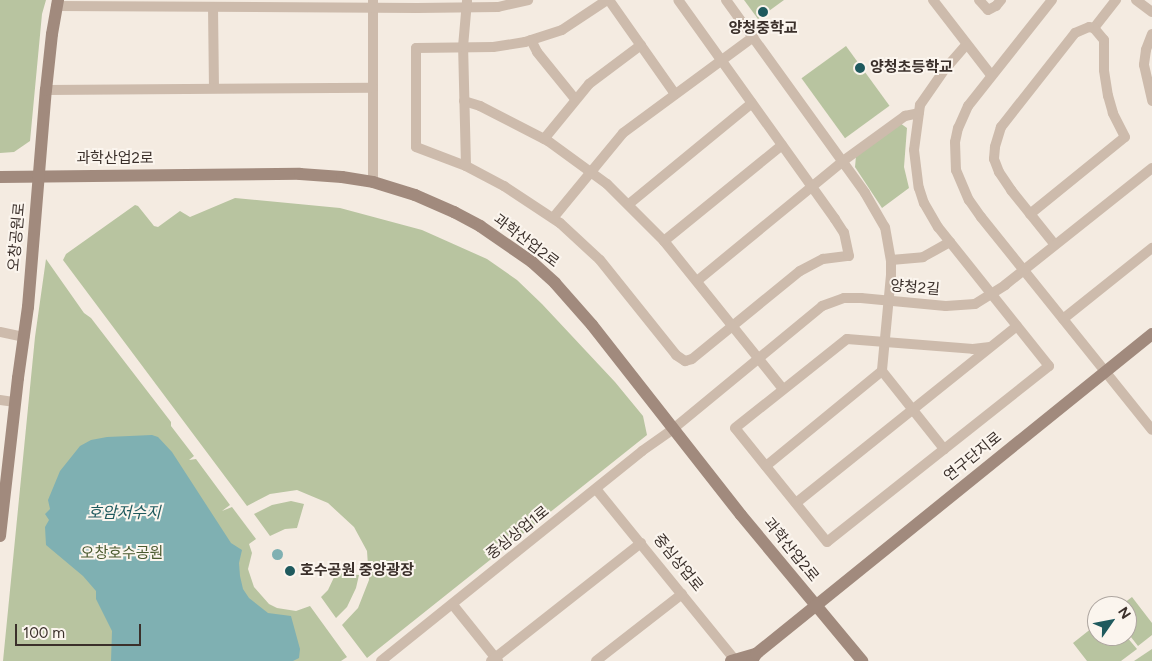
<!DOCTYPE html>
<meta charset="utf-8">
<style>
body{margin:0}
#map{position:relative;width:1152px;height:661px;overflow:hidden;background:#f4ebe1;font-family:Figtree,"Noto Sans KR",sans-serif}
div>[style]{position:absolute}
[style*='--x']{left:calc(var(--x)*1px);top:calc(var(--y)*1px);width:calc(var(--w)*1px);rotate:calc(var(--a)*1deg)}
.green>*{inset:0;background:#b8c4a0;transform-origin:0 0}
.water>*{inset:0;background:#7fb0b2}
.round{border-radius:50%}
.street>*{height:10px;margin:-5px;padding:0 5px;transform-origin:5px;border-radius:5px;background:#cdbbac}
.secondary>*{height:12px;margin:-6px;padding:0 6px;transform-origin:6px;border-radius:6px;background:#a18a7d}
.dots>*{width:14px;height:14px;translate:-50% -50%;box-sizing:border-box;border:2px solid #fbf5ee;border-radius:50%}
span{translate:-50% -50%;white-space:nowrap;text-align:center;line-height:1.15;-webkit-text-stroke:4px #fbf5ee;paint-order:stroke}
.poi-label{font-size:15px;color:#3b302b;font-weight:700}
.left{translate:0 -50%;text-align:left}
.street-label{font-size:15px;color:#3b302b}
.park-label{font-size:15px;color:#4a5a2e}
.water-label{font-size:16px;color:#1f5a5e;font-style:italic}
.north{position:absolute;left:1087px;top:596px;width:50px;height:50px;box-sizing:border-box;background:#fbf5ee;border:1px solid #aea6a0;border-radius:50%;rotate:57deg;font-size:14px;font-weight:700;line-height:20px;text-align:center;color:#3b302b}
.north::after{content:'';display:block;margin:auto;width:18px;height:22px;background:#1f5a5e;clip-path:polygon(50% 0,100% 100%,50% 72%,0 100%)}
.scale{position:absolute;left:15px;top:624px;width:126px;height:22px;box-sizing:border-box;border:2px solid #3b302b;border-top:0;padding-left:6px;font-size:15px;line-height:18px;white-space:nowrap;color:#3b302b;-webkit-text-stroke:4px #fbf5ee;paint-order:stroke}
</style>
<div id="map">
<div class="green">
<div style="clip-path:polygon(0 0,46px 0,42px 14px,30px 141px,14px 152px,0 153px)"></div>
<div style="clip-path:polygon(744px 0,784px 0,758px 19px)"></div>
<div style="left:846px;top:46px;width:74px;height:55px;rotate:54deg"></div>
<div style="clip-path:polygon(900px 123px,907px 128px,904px 167px,909px 188px,882px 208px,855px 167px,856px 156px)"></div>
<div style="clip-path:polygon(235px 198px,340px 208px,422px 230px,487px 259px,517px 280px,542px 304px,615px 382px,643px 416px,647px 435px,367px 658px,342px 625px,358px 608px,369px 580px,367px 551px,354px 527px,328px 503px,297px 490px,270px 494px,247px 506px,63px 260px,66px 254px,135px 205px,138px 206px,154px 226px,158px 227px,180px 211px,190px 217px)"></div>
<div style="clip-path:polygon(46px 259px,84px 313px,91px 318px,171px 422px,171px 426px,194px 456px,189px 460px,196px 459px,230px 505px,222px 511px,232px 507px,256px 539px,249px 544px,252px 553px,248px 569px,254px 587px,269px 604px,277px 608px,296px 611px,310px 606px,347px 657px,341px 661px,3px 661px,35px 337px)"></div>
<div style="clip-path:polygon(291px 501px,304px 504px,297px 528px,285px 529px,270px 536px,254px 514px,272px 505px)"></div>
<div style="clip-path:polygon(336px 573px,359px 575px,356px 588px,347px 607px,336px 618px,321px 597px,328px 590px)"></div>
<div style="clip-path:polygon(1132px 597px,1152px 623px,1152px 635px,1138px 646px,1127px 632px,1127px 606px,1120px 606px)"></div>
<div style="clip-path:polygon(1097px 624px,1097px 636px,1126px 636px,1137px 649px,1121px 661px,1087px 661px,1073px 643px)"></div>
<div style="clip-path:polygon(1152px 649px,1152px 661px,1134px 661px)"></div>
</div>
<div class="water">
<div style="clip-path:polygon(152px 435px,158px 437px,172px 452px,231px 543px,242px 550px,239px 563px,240px 576px,243px 589px,249px 598px,268px 613px,291px 616px,300px 649px,299px 658px,293px 661px,111px 661px,112px 631px,96px 599px,96px 591px,83px 576px,46px 545px,45px 527px,49px 520px,45px 514px,50px 509px,48px 500px,60px 471px,80px 446px,91px 440px,107px 437px)"></div>
<div class="round" style="left:271.5px;top:548.5px;width:11px;height:11px"></div>
</div>
<div class="street">
<div style="--x:373;--y:0;--w:182;--a:90"></div>
<div style="--x:607;--y:0;--w:54;--a:146.3"></div>
<div style="--x:562;--y:30;--w:39;--a:162"></div>
<div style="--x:525;--y:42;--w:32;--a:171"></div>
<div style="--x:493;--y:47;--w:77;--a:179.3"></div>
<div style="--x:416;--y:48;--w:99;--a:90"></div>
<div style="--x:416;--y:147;--w:53;--a:20.8"></div>
<div style="--x:466;--y:166;--w:43;--a:27.8"></div>
<div style="--x:504;--y:186;--w:67;--a:33.5"></div>
<div style="--x:560;--y:223;--w:54;--a:42.8"></div>
<div style="--x:600;--y:260;--w:122;--a:51.3"></div>
<div style="--x:676;--y:355;--w:11;--a:34"></div>
<div style="--x:685;--y:361;--w:7;--a:-16"></div>
<div style="--x:692;--y:359;--w:139;--a:-39.2"></div>
<div style="--x:800;--y:271;--w:26;--a:-28"></div>
<div style="--x:823;--y:259;--w:26;--a:-7"></div>
<div style="--x:849;--y:256;--w:24;--a:-102"></div>
<div style="--x:844;--y:233;--w:17;--a:-123"></div>
<div style="--x:835;--y:219;--w:269;--a:-125.6"></div>
<div style="--x:609;--y:0;--w:115;--a:54.9"></div>
<div style="--x:726;--y:0;--w:238;--a:54.2"></div>
<div style="--x:865;--y:193;--w:39;--a:60"></div>
<div style="--x:885;--y:227;--w:34;--a:80"></div>
<div style="--x:891;--y:260;--w:15;--a:90"></div>
<div style="--x:891;--y:275;--w:96;--a:95.4"></div>
<div style="--x:933;--y:0;--w:95;--a:52.3"></div>
<div style="--x:979;--y:0;--w:13;--a:48"></div>
<div style="--x:988;--y:10;--w:9;--a:-27"></div>
<div style="--x:996;--y:6;--w:8;--a:-50"></div>
<div style="--x:1052;--y:0;--w:135;--a:128.4"></div>
<div style="--x:968;--y:106;--w:24;--a:114"></div>
<div style="--x:958;--y:128;--w:14;--a:102"></div>
<div style="--x:955;--y:142;--w:28;--a:88"></div>
<div style="--x:956;--y:170;--w:33;--a:67"></div>
<div style="--x:969;--y:200;--w:21;--a:55"></div>
<div style="--x:981;--y:217;--w:273;--a:51.2"></div>
<div style="--x:1136;--y:0;--w:20;--a:37"></div>
<div style="--x:56;--y:6;--w:361;--a:0.3"></div>
<div style="--x:417;--y:8;--w:81;--a:-0.7"></div>
<div style="--x:498;--y:7;--w:31;--a:-13"></div>
<div style="--x:213;--y:7;--w:81;--a:89.3"></div>
<div style="--x:1094;--y:28;--w:36;--a:-52"></div>
<div style="--x:1152;--y:34;--w:17;--a:111"></div>
<div style="--x:1146;--y:50;--w:15;--a:98"></div>
<div style="--x:1144;--y:65;--w:37;--a:77"></div>
<div style="--x:531;--y:40;--w:13;--a:63"></div>
<div style="--x:537;--y:52;--w:60;--a:51"></div>
<div style="--x:966;--y:45;--w:32;--a:131"></div>
<div style="--x:945;--y:69;--w:44;--a:124.8"></div>
<div style="--x:920;--y:105;--w:45;--a:97.6"></div>
<div style="--x:914;--y:150;--w:38;--a:83"></div>
<div style="--x:919;--y:188;--w:16;--a:72"></div>
<div style="--x:924;--y:203;--w:28;--a:60"></div>
<div style="--x:938;--y:227;--w:178;--a:51.4"></div>
<div style="--x:1049;--y:366;--w:283;--a:141.6"></div>
<div style="--x:827;--y:542;--w:146;--a:-128.9"></div>
<div style="--x:735;--y:428;--w:143;--a:-38.5"></div>
<div style="--x:847;--y:339;--w:126;--a:4.5"></div>
<div style="--x:973;--y:349;--w:17;--a:-7"></div>
<div style="--x:46;--y:90;--w:327;--a:-0.4"></div>
<div style="--x:464;--y:101;--w:17;--a:17"></div>
<div style="--x:480;--y:106;--w:76;--a:27.2"></div>
<div style="--x:548;--y:141;--w:73;--a:36.1"></div>
<div style="--x:607;--y:184;--w:81;--a:45"></div>
<div style="--x:664;--y:241;--w:190;--a:51.2"></div>
<div style="--x:544;--y:139;--w:71;--a:-50.7"></div>
<div style="--x:589;--y:84;--w:65;--a:-36.9"></div>
<div style="--x:466;--y:166;--w:119;--a:-91.4"></div>
<div style="--x:463;--y:47;--w:46;--a:-85"></div>
<div style="--x:629;--y:204;--w:159;--a:-39.4"></div>
<div style="--x:1030;--y:214;--w:122;--a:-39"></div>
<div style="--x:1125;--y:137;--w:27;--a:-117"></div>
<div style="--x:1113;--y:113;--w:18;--a:-106"></div>
<div style="--x:1108;--y:96;--w:26;--a:-99"></div>
<div style="--x:1104;--y:70;--w:30;--a:-90"></div>
<div style="--x:1104;--y:40;--w:16;--a:-130"></div>
<div style="--x:1094;--y:28;--w:5;--a:-169"></div>
<div style="--x:1089;--y:27;--w:15;--a:157"></div>
<div style="--x:1075;--y:33;--w:120;--a:128.2"></div>
<div style="--x:1001;--y:127;--w:21;--a:107"></div>
<div style="--x:995;--y:147;--w:12;--a:95"></div>
<div style="--x:994;--y:159;--w:14;--a:69"></div>
<div style="--x:999;--y:172;--w:22;--a:56"></div>
<div style="--x:1011;--y:190;--w:70;--a:51.3"></div>
<div style="--x:553;--y:218;--w:110;--a:-50.5"></div>
<div style="--x:623;--y:133;--w:162;--a:-36.4"></div>
<div style="--x:664;--y:241;--w:152;--a:-39.1"></div>
<div style="--x:891;--y:260;--w:32;--a:-5"></div>
<div style="--x:923;--y:257;--w:31;--a:-29"></div>
<div style="--x:697;--y:281;--w:189;--a:-39.4"></div>
<div style="--x:843;--y:161;--w:77;--a:-36"></div>
<div style="--x:905;--y:116;--w:14;--a:-12"></div>
<div style="--x:1063;--y:319;--w:114;--a:-38.6"></div>
<div style="--x:0;--y:332;--w:25;--a:12"></div>
<div style="--x:0;--y:400;--w:15;--a:8"></div>
<div style="--x:766;--y:466;--w:150;--a:-39.3"></div>
<div style="--x:882;--y:371;--w:100;--a:51.5"></div>
<div style="--x:596;--y:489;--w:219;--a:50.9"></div>
<div style="--x:796;--y:503;--w:283;--a:-38.7"></div>
<div style="--x:453;--y:605;--w:72;--a:51.2"></div>
<div style="--x:381;--y:661;--w:335;--a:-38.8"></div>
<div style="--x:642;--y:451;--w:38;--a:-35"></div>
<div style="--x:673;--y:429;--w:193;--a:-39.5"></div>
<div style="--x:822;--y:306;--w:23;--a:-20"></div>
<div style="--x:844;--y:298;--w:17;--a:0"></div>
<div style="--x:861;--y:298;--w:85;--a:5.4"></div>
<div style="--x:946;--y:306;--w:29;--a:-4"></div>
<div style="--x:975;--y:304;--w:36;--a:-32"></div>
<div style="--x:1005;--y:285;--w:188;--a:-38.5"></div>
<div style="--x:491;--y:661;--w:191;--a:-38.2"></div>
<div style="--x:596;--y:661;--w:109;--a:-37.9"></div>
</div>
<div class="secondary">
<div style="--x:0;--y:177;--w:300;--a:-0.6"></div>
<div style="--x:300;--y:174;--w:42;--a:4.1"></div>
<div style="--x:342;--y:177;--w:31;--a:9"></div>
<div style="--x:373;--y:182;--w:44;--a:17.2"></div>
<div style="--x:415;--y:195;--w:43;--a:23.6"></div>
<div style="--x:454;--y:212;--w:30;--a:28"></div>
<div style="--x:480;--y:226;--w:63;--a:34.7"></div>
<div style="--x:532;--y:262;--w:31;--a:42"></div>
<div style="--x:555;--y:283;--w:56;--a:48.6"></div>
<div style="--x:592;--y:325;--w:241;--a:51.9"></div>
<div style="--x:741;--y:515;--w:190;--a:50.3"></div>
<div style="--x:0;--y:536;--w:159;--a:-83.5"></div>
<div style="--x:18;--y:378;--w:72;--a:-82"></div>
<div style="--x:28;--y:307;--w:218;--a:-85.3"></div>
<div style="--x:46;--y:90;--w:56;--a:-83.9"></div>
<div style="--x:52;--y:34;--w:35;--a:-80"></div>
<div style="--x:731;--y:661;--w:26;--a:-16"></div>
<div style="--x:752;--y:661;--w:8;--a:-60"></div>
<div style="--x:756;--y:654;--w:509;--a:-38.94"></div>
</div>
<div class="dots">
<div style="left:763px;top:12px;background:#1f5a5e"></div>
<div style="left:860px;top:68px;background:#1f5a5e"></div>
<div style="left:290px;top:571px;background:#1f5a5e"></div>
</div>
<div class="poi-label">
<span style="left:763px;top:29px">양청중학교</span>
<span class="left" style="left:870px;top:68px">양청초등학교</span>
<span class="left" style="left:300px;top:571px">호수공원 중앙광장</span>
</div>
<div class="street-label">
<span style="left:115px;top:159px">과학산업2로</span>
<span style="left:17px;top:237px;rotate:-85deg">오창공원로</span>
<span style="left:526px;top:241px;rotate:37deg">과학산업2로</span>
<span style="left:915px;top:288px;rotate:5deg">양청2길</span>
<span style="left:973px;top:457px;rotate:-39deg">연구단지로</span>
<span style="left:518px;top:533px;rotate:-39deg">중심상업1로</span>
<span style="left:791px;top:550px;rotate:51deg">과학산업2로</span>
<span style="left:678px;top:563px;rotate:51deg">중심상업로</span>
</div>
<div class="park-label">
<span style="left:122px;top:554px">오창호수공원</span>
</div>
<div class="water-label">
<span style="left:124px;top:513px">호암저수지</span>
</div>
<div class="north">N</div>
<div class="scale">100 m</div>
</div>
